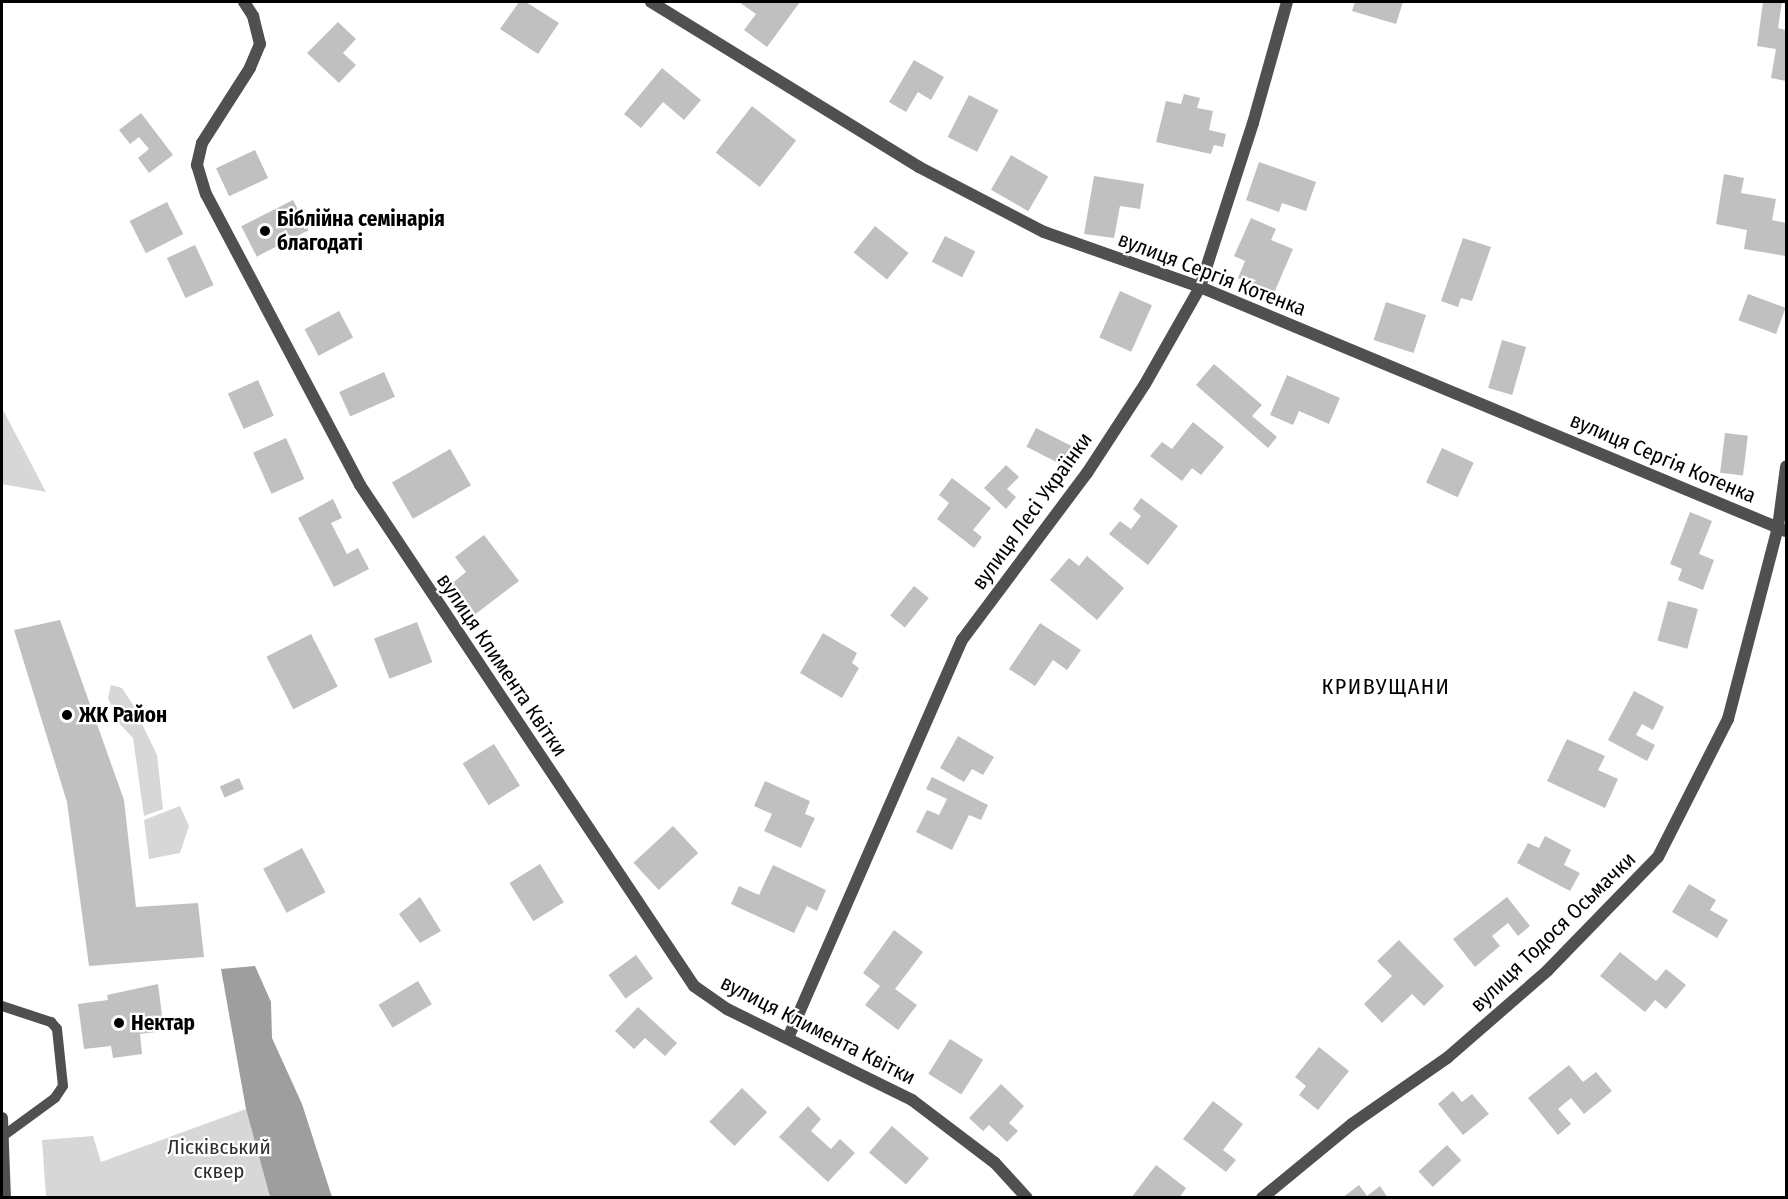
<!DOCTYPE html>
<meta charset="utf-8">
<style>
body{margin:0}
#map{position:relative;width:1788px;height:1199px;overflow:hidden;background:#fff;font-family:"Fira Sans Condensed",sans-serif}
div>[style]{position:absolute}
[style*='--x']{left:calc(var(--x)*1px);top:calc(var(--y)*1px);width:calc(var(--w)*1px);rotate:calc(var(--a)*1deg)}
.green>*{inset:0;background:#d7d7d7}
.water>*{inset:0;background:#9e9e9e}
.building>*{inset:0;background:#c0c0c0;transform-origin:0 0}
.service>*{height:10px;margin:-5px;padding:0 5px;transform-origin:5px;border-radius:5px;background:#505050}
.minor>*{height:12px;margin:-6px;padding:0 6px;transform-origin:6px;border-radius:6px;background:#505050}
.tertiary>*{height:12px;margin:-6px;padding:0 6px;transform-origin:6px;border-radius:6px;background:#505050}
.dots>*{width:16px;height:16px;translate:-50% -50%;box-sizing:border-box;border:3px solid #fff;border-radius:50%}
span{translate:-50% -50%;white-space:nowrap;text-align:center;line-height:1.15;-webkit-text-stroke:4.5px #fff;paint-order:stroke}
.poi-label{font-size:21px;color:#000;font-weight:700}
.left{translate:0 -50%;text-align:left}
.street-label{font-size:21px;color:#000}
.park-label{font-size:21px;color:#2e2e2e}
.neighbourhood-label{font-size:22px;color:#000;letter-spacing:1.5px}
.frame{position:absolute;inset:0;border:3px solid #000;pointer-events:none}
</style>
<div id="map">
<div class="green">
<div style="clip-path:polygon(2px 408px,46px 492px,2px 484px)"></div>
<div style="clip-path:polygon(111px 685px,122px 688px,133px 705px,157px 755px,163px 809px,144px 816px,133px 738px,118px 722px,108px 698px)"></div>
<div style="clip-path:polygon(180px 806px,189px 826px,180px 853px,149px 859px,144px 820px)"></div>
<div style="clip-path:polygon(246px 1109px,270px 1197px,46px 1197px,42px 1140px,93px 1136px,101px 1162px)"></div>
</div>
<div class="water">
<div style="clip-path:polygon(255px 966px,271px 1002px,272px 1038px,302px 1104px,332px 1197px,270px 1197px,246px 1109px,221px 969px)"></div>
</div>
<div class="building">
<div style="clip-path:polygon(519px 2px,526px 2px,559px 23px,538px 54px,500px 29px)"></div>
<div style="clip-path:polygon(739px 2px,800px 2px,767px 47px,744px 30px,756px 14px)"></div>
<div style="clip-path:polygon(1355px 2px,1403px 2px,1396px 24px,1352px 11px)"></div>
<div style="clip-path:polygon(1763px 2px,1782px 2px,1778px 28px,1786px 30px,1786px 81px,1771px 78px,1776px 49px,1757px 46px)"></div>
<div style="clip-path:polygon(338px 22px,356px 39px,343px 53px,356px 65px,339px 83px,307px 53px)"></div>
<div style="clip-path:polygon(914px 60px,944px 77px,931px 100px,918px 92px,906px 112px,889px 102px)"></div>
<div style="clip-path:polygon(662px 68px,701px 100px,684px 120px,663px 102px,641px 128px,624px 114px)"></div>
<div style="clip-path:polygon(1184px 94px,1200px 98px,1197px 108px,1213px 111px,1209px 130px,1226px 134px,1223px 147px,1214px 145px,1211px 154px,1156px 142px,1166px 101px,1181px 104px)"></div>
<div style="left:969px;top:95px;width:33px;height:47px;rotate:27deg"></div>
<div style="left:752px;top:106px;width:56px;height:59px;rotate:38deg"></div>
<div style="clip-path:polygon(141px 113px,173px 155px,149px 173px,138px 158px,149px 149px,139px 137px,130px 144px,119px 130px)"></div>
<div style="left:255px;top:150px;width:31px;height:43px;rotate:65deg"></div>
<div style="left:1011px;top:155px;width:43px;height:40px;rotate:30deg"></div>
<div style="clip-path:polygon(1259px 162px,1316px 182px,1306px 211px,1282px 203px,1279px 212px,1246px 200px)"></div>
<div style="clip-path:polygon(1724px 174px,1744px 178px,1741px 193px,1776px 199px,1772px 220px,1786px 223px,1786px 256px,1744px 249px,1747px 230px,1716px 224px)"></div>
<div style="clip-path:polygon(1094px 176px,1144px 184px,1140px 209px,1120px 206px,1114px 238px,1084px 234px)"></div>
<div style="left:293px;top:200px;width:34px;height:58px;rotate:63deg"></div>
<div style="left:167px;top:202px;width:36px;height:42px;rotate:63deg"></div>
<div style="clip-path:polygon(1251px 218px,1276px 229px,1271px 240px,1293px 249px,1274px 293px,1238px 278px,1245px 261px,1234px 256px)"></div>
<div style="left:875px;top:226px;width:43px;height:34px;rotate:39deg"></div>
<div style="left:945px;top:236px;width:34px;height:29px;rotate:27deg"></div>
<div style="clip-path:polygon(1463px 238px,1491px 247px,1472px 301px,1461px 298px,1458px 307px,1441px 301px)"></div>
<div style="left:195px;top:245px;width:44px;height:31px;rotate:65deg"></div>
<div style="left:1120px;top:291px;width:35px;height:51px;rotate:24deg"></div>
<div style="left:1748px;top:294px;width:40px;height:28px;rotate:20deg"></div>
<div style="left:1386px;top:302px;width:42px;height:40px;rotate:18deg"></div>
<div style="left:339px;top:311px;width:30px;height:39px;rotate:62deg"></div>
<div style="left:1502px;top:340px;width:25px;height:50px;rotate:16deg"></div>
<div style="clip-path:polygon(1214px 364px,1262px 405px,1252px 416px,1277px 437px,1268px 448px,1196px 385px)"></div>
<div style="left:384px;top:372px;width:27px;height:49px;rotate:66deg"></div>
<div style="clip-path:polygon(1287px 375px,1340px 398px,1329px 424px,1299px 411px,1293px 425px,1270px 415px)"></div>
<div style="left:258px;top:380px;width:39px;height:33px;rotate:66deg"></div>
<div style="clip-path:polygon(1193px 422px,1224px 447px,1201px 475px,1192px 468px,1182px 481px,1150px 456px,1162px 442px,1172px 449px)"></div>
<div style="left:1036px;top:428px;width:47px;height:21px;rotate:27deg"></div>
<div style="left:1725px;top:433px;width:23px;height:40px;rotate:7deg"></div>
<div style="left:286px;top:438px;width:45px;height:36px;rotate:66deg"></div>
<div style="left:1442px;top:448px;width:35px;height:38px;rotate:25deg"></div>
<div style="left:450px;top:449px;width:42px;height:67px;rotate:60deg"></div>
<div style="clip-path:polygon(1006px 465px,1019px 477px,1007px 489px,1016px 497px,1006px 509px,984px 488px)"></div>
<div style="clip-path:polygon(952px 478px,991px 508px,973px 530px,982px 537px,974px 548px,937px 519px,949px 503px,939px 495px)"></div>
<div style="clip-path:polygon(1141px 498px,1178px 526px,1148px 565px,1109px 534px,1120px 521px,1131px 529px,1141px 516px,1133px 509px)"></div>
<div style="clip-path:polygon(333px 499px,342px 518px,331px 523px,347px 554px,358px 548px,369px 569px,334px 587px,298px 518px)"></div>
<div style="clip-path:polygon(1690px 512px,1712px 521px,1699px 554px,1714px 560px,1703px 590px,1678px 580px,1682px 569px,1670px 564px)"></div>
<div style="clip-path:polygon(484px 535px,519px 581px,473px 616px,450px 585px,466px 572px,455px 557px)"></div>
<div style="clip-path:polygon(1087px 556px,1124px 588px,1097px 620px,1050px 580px,1069px 558px,1079px 566px)"></div>
<div style="left:914px;top:586px;width:19px;height:38px;rotate:39deg"></div>
<div style="left:1668px;top:601px;width:31px;height:41px;rotate:15deg"></div>
<div style="clip-path:polygon(60px 620px,124px 800px,136px 907px,198px 903px,204px 957px,89px 966px,67px 802px,14px 630px)"></div>
<div style="left:417px;top:622px;width:43px;height:46px;rotate:69deg"></div>
<div style="clip-path:polygon(1040px 623px,1081px 650px,1067px 670px,1053px 660px,1035px 686px,1009px 669px)"></div>
<div style="clip-path:polygon(823px 633px,857px 653px,852px 663px,859px 668px,842px 698px,800px 673px)"></div>
<div style="left:311px;top:634px;width:59px;height:50px;rotate:63deg"></div>
<div style="clip-path:polygon(1634px 691px,1664px 707px,1653px 730px,1642px 724px,1636px 735px,1655px 745px,1647px 761px,1608px 740px)"></div>
<div style="clip-path:polygon(958px 736px,994px 757px,983px 775px,972px 769px,964px 782px,940px 768px)"></div>
<div style="clip-path:polygon(1567px 739px,1605px 756px,1598px 770px,1618px 779px,1605px 808px,1547px 781px)"></div>
<div style="left:494px;top:744px;width:49px;height:37px;rotate:58deg"></div>
<div style="clip-path:polygon(932px 777px,988px 805px,981px 820px,969px 815px,952px 850px,916px 832px,927px 810px,939px 815px,947px 799px,926px 789px)"></div>
<div style="left:239px;top:778px;width:12px;height:21px;rotate:66deg"></div>
<div style="clip-path:polygon(765px 781px,810px 801px,805px 814px,815px 818px,801px 848px,764px 831px,772px 814px,754px 806px)"></div>
<div style="left:673px;top:826px;width:37px;height:54px;rotate:47deg"></div>
<div style="clip-path:polygon(1545px 836px,1571px 850px,1564px 865px,1580px 873px,1570px 891px,1517px 863px,1528px 843px,1539px 848px)"></div>
<div style="left:302px;top:848px;width:50px;height:44px;rotate:62deg"></div>
<div style="left:540px;top:864px;width:45px;height:36px;rotate:58deg"></div>
<div style="clip-path:polygon(773px 865px,826px 890px,817px 911px,807px 906px,794px 933px,731px 904px,739px 886px,759px 895px)"></div>
<div style="clip-path:polygon(1689px 884px,1716px 900px,1710px 910px,1728px 920px,1717px 938px,1672px 912px)"></div>
<div style="clip-path:polygon(420px 897px,441px 931px,420px 943px,399px 914px)"></div>
<div style="clip-path:polygon(1507px 897px,1530px 926px,1518px 936px,1508px 923px,1492px 936px,1500px 946px,1475px 967px,1453px 939px)"></div>
<div style="clip-path:polygon(894px 930px,923px 952px,895px 989px,917px 1005px,898px 1030px,865px 1005px,880px 986px,863px 973px)"></div>
<div style="clip-path:polygon(1399px 940px,1444px 986px,1424px 1006px,1412px 994px,1382px 1023px,1364px 1004px,1392px 976px,1377px 961px)"></div>
<div style="clip-path:polygon(1620px 952px,1656px 981px,1666px 969px,1686px 985px,1666px 1009px,1655px 1000px,1645px 1012px,1600px 976px)"></div>
<div style="left:636px;top:955px;width:29px;height:34px;rotate:54deg"></div>
<div style="left:418px;top:981px;width:27px;height:46px;rotate:59deg"></div>
<div style="clip-path:polygon(158px 984px,164px 1031px,140px 1034px,142px 1054px,113px 1058px,111px 1046px,84px 1049px,78px 1004px,108px 1000px,107px 995px)"></div>
<div style="clip-path:polygon(638px 1007px,677px 1043px,665px 1056px,645px 1038px,634px 1049px,615px 1031px)"></div>
<div style="left:950px;top:1039px;width:39px;height:41px;rotate:32deg"></div>
<div style="clip-path:polygon(1319px 1047px,1349px 1071px,1318px 1110px,1299px 1095px,1306px 1086px,1295px 1077px)"></div>
<div style="clip-path:polygon(1569px 1065px,1583px 1082px,1596px 1072px,1612px 1091px,1584px 1114px,1571px 1098px,1558px 1109px,1571px 1124px,1558px 1135px,1528px 1098px)"></div>
<div style="clip-path:polygon(1001px 1084px,1024px 1106px,1009px 1123px,1018px 1131px,1007px 1142px,989px 1125px,983px 1131px,969px 1118px)"></div>
<div style="left:742px;top:1088px;width:35px;height:47px;rotate:44deg"></div>
<div style="clip-path:polygon(1453px 1091px,1462px 1102px,1472px 1094px,1489px 1114px,1463px 1135px,1438px 1104px)"></div>
<div style="clip-path:polygon(1213px 1101px,1243px 1124px,1223px 1150px,1236px 1160px,1226px 1172px,1183px 1139px)"></div>
<div style="clip-path:polygon(808px 1106px,821px 1119px,811px 1131px,831px 1149px,840px 1139px,855px 1153px,828px 1182px,779px 1137px)"></div>
<div style="left:892px;top:1126px;width:49px;height:35px;rotate:41deg"></div>
<div style="left:1447px;top:1145px;width:21px;height:39px;rotate:47deg"></div>
<div style="clip-path:polygon(1156px 1165px,1186px 1188px,1179px 1198px,1131px 1198px)"></div>
<div style="clip-path:polygon(1359px 1185px,1367px 1196px,1380px 1186px,1388px 1198px,1342px 1198px)"></div>
</div>
<div class="service">
<div style="--x:2;--y:1006;--w:52;--a:18.1"></div>
<div style="--x:51;--y:1022;--w:9;--a:49"></div>
<div style="--x:57;--y:1029;--w:57;--a:84"></div>
<div style="--x:63;--y:1086;--w:14;--a:124"></div>
<div style="--x:55;--y:1098;--w:64;--a:143.8"></div>
</div>
<div class="minor">
<div style="--x:244;--y:2;--w:17;--a:57"></div>
<div style="--x:253;--y:16;--w:29;--a:76"></div>
<div style="--x:260;--y:44;--w:26;--a:113"></div>
<div style="--x:250;--y:68;--w:89;--a:122.6"></div>
<div style="--x:202;--y:143;--w:23;--a:103"></div>
<div style="--x:197;--y:165;--w:30;--a:73"></div>
<div style="--x:206;--y:194;--w:329;--a:62.1"></div>
<div style="--x:360;--y:485;--w:602;--a:56.31"></div>
<div style="--x:694;--y:986;--w:40;--a:34.9"></div>
<div style="--x:727;--y:1009;--w:206;--a:26.2"></div>
<div style="--x:912;--y:1100;--w:104;--a:37.2"></div>
<div style="--x:995;--y:1163;--w:47;--a:47.6"></div>
<div style="--x:651;--y:2;--w:315;--a:31.6"></div>
<div style="--x:919;--y:167;--w:141;--a:27.5"></div>
<div style="--x:1044;--y:232;--w:165;--a:19.4"></div>
<div style="--x:1200;--y:287;--w:635;--a:22.61"></div>
<div style="--x:788;--y:1038;--w:434;--a:-66.4"></div>
<div style="--x:962;--y:640;--w:209;--a:-53.2"></div>
<div style="--x:1087;--y:473;--w:106;--a:-56.9"></div>
<div style="--x:1145;--y:384;--w:112;--a:-60.4"></div>
<div style="--x:1200;--y:287;--w:172;--a:-72.1"></div>
<div style="--x:1253;--y:123;--w:126;--a:-74.3"></div>
<div style="--x:1262;--y:1198;--w:117;--a:-39.4"></div>
<div style="--x:1352;--y:1124;--w:116;--a:-34.8"></div>
<div style="--x:1447;--y:1058;--w:133;--a:-41"></div>
<div style="--x:1547;--y:971;--w:159;--a:-45.8"></div>
<div style="--x:1658;--y:857;--w:155;--a:-63.1"></div>
<div style="--x:1728;--y:719;--w:198;--a:-75.4"></div>
<div style="--x:1778;--y:527;--w:61;--a:-82.4"></div>
</div>
<div class="tertiary">
<div style="--x:2;--y:1118;--w:80;--a:87.9"></div>
</div>
<div class="dots">
<div style="left:265px;top:231px;background:#000"></div>
<div style="left:67px;top:715px;background:#000"></div>
<div style="left:119px;top:1023px;background:#000"></div>
</div>
<div class="poi-label">
<span class="left" style="left:277px;top:231px">Біблійна семінарія<br>благодаті</span>
<span class="left" style="left:79px;top:715px">ЖК Район</span>
<span class="left" style="left:131px;top:1023px">Нектар</span>
</div>
<div class="street-label">
<span style="left:1212px;top:274px;rotate:21deg">вулиця Сергія Котенка</span>
<span style="left:1663px;top:458px;rotate:23deg">вулиця Сергія Котенка</span>
<span style="left:1032px;top:511px;rotate:-54deg">вулиця Лесі Українки</span>
<span style="left:502px;top:665px;rotate:56deg">вулиця Климента Квітки</span>
<span style="left:1553px;top:932px;rotate:-44deg">вулиця Тодося Осьмачки</span>
<span style="left:818px;top:1030px;rotate:27deg">вулиця Климента Квітки</span>
</div>
<div class="park-label">
<span style="left:219px;top:1159px">Лісківський<br>сквер</span>
</div>
<div class="neighbourhood-label">
<span style="left:1386px;top:687px">КРИВУЩАНИ</span>
</div>
<div class="frame"></div>
</div>
